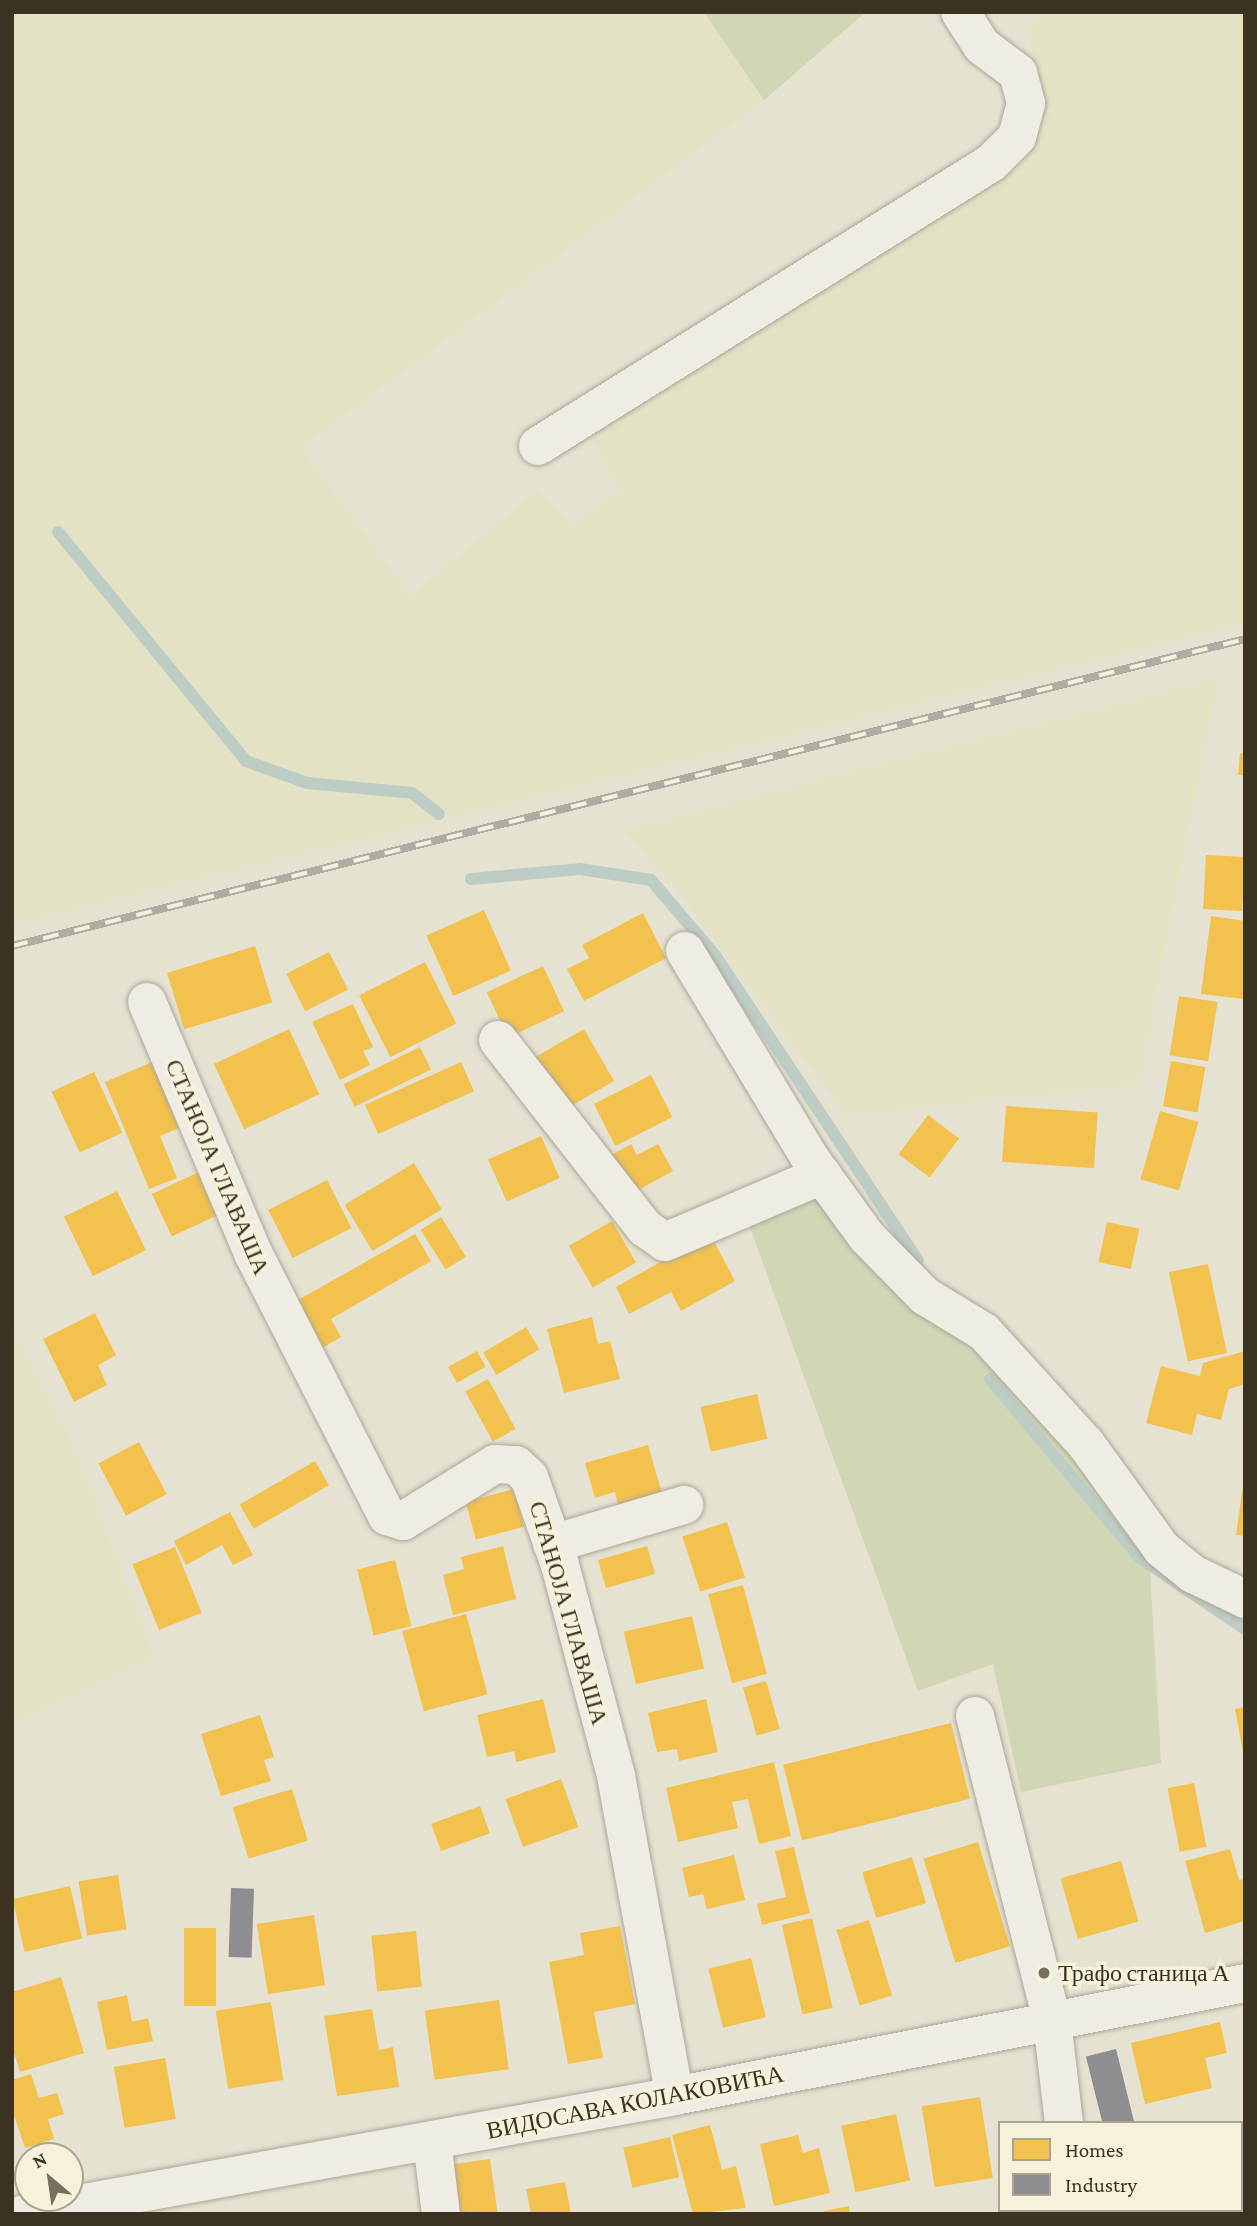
<!DOCTYPE html>
<meta charset="utf-8">
<style>
body{margin:0}
#map{position:relative;width:1257px;height:2226px;overflow:hidden;background:#e6e2d2;font-family:"Crimson Pro",serif}
div>[style]{position:absolute}
[style*='--x']{left:calc(var(--x)*1px);top:calc(var(--y)*1px);width:calc(var(--w)*1px);rotate:calc(var(--a)*1deg)}
.farmland>*{inset:0;background:#e4e2c4}
.green>*{inset:0;background:#d1d6b5}
.homes>*{inset:0;background:#f2c14e;transform-origin:0 0}
.industry>*{inset:0;background:#8d8d92;transform-origin:0 0}
.stream>*{height:12px;margin:-6px;padding:0 6px;transform-origin:6px;border-radius:6px;background:#bdccc5}
.roads{filter:drop-shadow(0 0 2px #aca79a) drop-shadow(0 0 2px #aca79a)}
.minor>*{height:38px;margin:-19px;padding:0 19px;transform-origin:19px;border-radius:19px;background:#eeece3}
.rail>*{height:8px;margin-top:-4px;transform-origin:0;background:repeating-linear-gradient(90deg,#f5f1da 0 16px,#aeaca3 0 32px);box-sizing:border-box;border-block:2px solid #aeaca3}
.dots>*{width:19px;height:19px;translate:-50% -50%;box-sizing:border-box;border:4px solid #f5f1da;border-radius:50%}
span{translate:-50% -50%;white-space:nowrap;text-align:center;line-height:1.15;-webkit-text-stroke:7px #f5f1da;paint-order:stroke}
.street-label{font-size:24px;color:#3b3222}
.poi-label{font-size:24px;color:#3b3222}
.left{translate:0 -50%;text-align:left}
.frame{position:absolute;inset:0;border:14px solid #3b3222;pointer-events:none}
.legend{position:absolute;left:998px;top:2121px;width:245px;height:91px;box-sizing:border-box;background:#f5f1da;border:2px solid #aba590;margin:0;padding:9px 12px;list-style:none;font-size:21px;color:#3b3222}
.legend li{display:flex;align-items:center;gap:14px;height:35px}
.legend b{width:35px;border:2px solid #aba590}
.north{position:absolute;left:14px;top:2142px;width:70px;height:70px;box-sizing:border-box;background:#f5f1da;border:2px solid #aba590;border-radius:50%;rotate:331deg;font-size:19px;font-weight:700;line-height:28px;text-align:center;color:#3b3222}
.north::after{content:'';display:block;margin:auto;width:24px;height:32px;background:#777060;clip-path:polygon(50% 0,100% 100%,50% 72%,0 100%)}
</style>
<div id="map">
<div class="farmland">
<div style="clip-path:polygon(12px 12px,704px 12px,764px 100px,302px 448px,411px 596px,537px 490px,572px 524px,621px 491px,589px 434px,1003px 171px,1045px 126px,1028px 27px,1050px 12px,1245px 12px,1245px 623px,12px 925px)"></div>
<div style="clip-path:polygon(1219px 678px,1139px 1084px,846px 1115px,677px 891px,622px 830px)"></div>
<div style="clip-path:polygon(12px 1328px,69px 1433px,156px 1658px,12px 1723px)"></div>
</div>
<div class="green">
<div style="clip-path:polygon(704px 12px,866px 12px,764px 100px)"></div>
<div style="clip-path:polygon(813px 1193px,906px 1306px,999px 1363px,1149px 1554px,1161px 1763px,1021px 1792px,993px 1664px,918px 1691px,749px 1225px)"></div>
</div>
<div class="homes">
<div style="clip-path:polygon(1240px 753px,1245px 754px,1245px 775px,1238px 775px)"></div>
<div style="left:1206px;top:855px;width:39px;height:54px;rotate:3deg"></div>
<div style="left:484px;top:910px;width:66px;height:63px;rotate:66deg"></div>
<div style="clip-path:polygon(643px 913px,666px 958px,584px 1001px,567px 969px,589px 958px,582px 945px)"></div>
<div style="clip-path:polygon(1211px 916px,1245px 921px,1245px 999px,1201px 994px)"></div>
<div style="left:255px;top:946px;width:59px;height:92px;rotate:73deg"></div>
<div style="left:329px;top:952px;width:42px;height:48px;rotate:63deg"></div>
<div style="left:425px;top:962px;width:69px;height:74px;rotate:63deg"></div>
<div style="left:543px;top:966px;width:50px;height:62px;rotate:65deg"></div>
<div style="left:1179px;top:996px;width:39px;height:60px;rotate:9deg"></div>
<div style="clip-path:polygon(353px 1004px,373px 1047px,363px 1051px,370px 1065px,340px 1080px,312px 1022px)"></div>
<div style="left:289px;top:1029px;width:72px;height:83px;rotate:65deg"></div>
<div style="left:584px;top:1029px;width:60px;height:58px;rotate:60deg"></div>
<div style="left:420px;top:1047px;width:25px;height:85px;rotate:64deg"></div>
<div style="clip-path:polygon(159px 1059px,186px 1125px,160px 1136px,177px 1178px,149px 1189px,105px 1082px)"></div>
<div style="left:1171px;top:1061px;width:35px;height:46px;rotate:10deg"></div>
<div style="left:461px;top:1062px;width:32px;height:105px;rotate:66deg"></div>
<div style="left:94px;top:1072px;width:67px;height:47px;rotate:65deg"></div>
<div style="left:651px;top:1075px;width:47px;height:64px;rotate:63deg"></div>
<div style="left:1006px;top:1106px;width:92px;height:56px;rotate:4deg"></div>
<div style="left:1160px;top:1111px;width:40px;height:71px;rotate:16deg"></div>
<div style="left:928px;top:1115px;width:39px;height:49px;rotate:37deg"></div>
<div style="left:541px;top:1136px;width:46px;height:58px;rotate:66deg"></div>
<div style="clip-path:polygon(631px 1144px,637px 1155px,658px 1144px,673px 1171px,627px 1196px,606px 1158px)"></div>
<div style="left:414px;top:1163px;width:54px;height:81px;rotate:59deg"></div>
<div style="left:199px;top:1172px;width:47px;height:52px;rotate:65deg"></div>
<div style="left:327px;top:1180px;width:54px;height:66px;rotate:63deg"></div>
<div style="left:117px;top:1191px;width:66px;height:59px;rotate:64deg"></div>
<div style="left:441px;top:1217px;width:47px;height:24px;rotate:58deg"></div>
<div style="left:612px;top:1221px;width:48px;height:50px;rotate:60deg"></div>
<div style="left:1107px;top:1222px;width:33px;height:41px;rotate:12deg"></div>
<div style="clip-path:polygon(415px 1234px,431px 1261px,331px 1319px,341px 1337px,317px 1351px,291px 1304px)"></div>
<div style="clip-path:polygon(710px 1234px,735px 1281px,681px 1311px,671px 1292px,629px 1314px,616px 1287px)"></div>
<div style="left:1208px;top:1264px;width:91px;height:40px;rotate:78deg"></div>
<div style="clip-path:polygon(95px 1313px,116px 1355px,98px 1365px,107px 1385px,74px 1402px,43px 1339px)"></div>
<div style="clip-path:polygon(592px 1317px,598px 1344px,610px 1341px,620px 1379px,564px 1393px,547px 1329px)"></div>
<div style="left:526px;top:1327px;width:26px;height:50px;rotate:59deg"></div>
<div style="left:477px;top:1351px;width:18px;height:33px;rotate:61deg"></div>
<div style="clip-path:polygon(1245px 1351px,1245px 1384px,1229px 1389px,1221px 1420px,1197px 1414px,1192px 1435px,1146px 1423px,1161px 1366px,1200px 1376px,1203px 1363px)"></div>
<div style="left:488px;top:1379px;width:57px;height:26px;rotate:61deg"></div>
<div style="left:757px;top:1394px;width:46px;height:58px;rotate:77deg"></div>
<div style="left:139px;top:1442px;width:59px;height:46px;rotate:62deg"></div>
<div style="clip-path:polygon(648px 1445px,664px 1500px,620px 1513px,615px 1492px,595px 1498px,585px 1463px)"></div>
<div style="left:315px;top:1461px;width:28px;height:87px;rotate:60deg"></div>
<div style="clip-path:polygon(1245px 1472px,1245px 1536px,1236px 1535px)"></div>
<div style="left:514px;top:1489px;width:39px;height:50px;rotate:75deg"></div>
<div style="clip-path:polygon(230px 1512px,253px 1555px,233px 1565px,222px 1545px,186px 1565px,174px 1541px)"></div>
<div style="left:727px;top:1522px;width:58px;height:47px;rotate:72deg"></div>
<div style="clip-path:polygon(503px 1546px,516px 1599px,453px 1615px,443px 1575px,464px 1569px,461px 1557px)"></div>
<div style="left:647px;top:1546px;width:29px;height:51px;rotate:74deg"></div>
<div style="left:175px;top:1547px;width:71px;height:46px;rotate:68deg"></div>
<div style="left:395px;top:1560px;width:68px;height:39px;rotate:76deg"></div>
<div style="left:743px;top:1585px;width:92px;height:36px;rotate:75deg"></div>
<div style="left:466px;top:1614px;width:83px;height:66px;rotate:75deg"></div>
<div style="left:692px;top:1616px;width:54px;height:70px;rotate:77deg"></div>
<div style="left:766px;top:1681px;width:50px;height:24px;rotate:74deg"></div>
<div style="clip-path:polygon(543px 1699px,556px 1752px,516px 1762px,514px 1751px,487px 1757px,477px 1715px)"></div>
<div style="clip-path:polygon(706px 1699px,718px 1752px,679px 1761px,677px 1749px,657px 1752px,648px 1713px)"></div>
<div style="clip-path:polygon(1245px 1707px,1245px 1752px,1243px 1752px,1235px 1709px)"></div>
<div style="clip-path:polygon(260px 1715px,274px 1757px,264px 1760px,271px 1781px,221px 1796px,201px 1734px)"></div>
<div style="left:951px;top:1723px;width:78px;height:173px;rotate:76deg"></div>
<div style="clip-path:polygon(774px 1762px,791px 1836px,759px 1844px,748px 1799px,732px 1802px,738px 1828px,678px 1842px,666px 1788px)"></div>
<div style="left:561px;top:1779px;width:51px;height:59px;rotate:70deg"></div>
<div style="left:1194px;top:1783px;width:65px;height:27px;rotate:79deg"></div>
<div style="left:292px;top:1789px;width:54px;height:62px;rotate:73deg"></div>
<div style="left:480px;top:1806px;width:29px;height:52px;rotate:70deg"></div>
<div style="left:978px;top:1842px;width:109px;height:57px;rotate:73deg"></div>
<div style="clip-path:polygon(794px 1847px,810px 1913px,762px 1925px,757px 1904px,786px 1897px,775px 1851px)"></div>
<div style="clip-path:polygon(1230px 1849px,1239px 1880px,1245px 1879px,1245px 1921px,1205px 1933px,1185px 1861px)"></div>
<div style="clip-path:polygon(734px 1855px,745px 1900px,707px 1909px,703px 1894px,689px 1897px,682px 1868px)"></div>
<div style="left:912px;top:1857px;width:48px;height:52px;rotate:73deg"></div>
<div style="left:1121px;top:1861px;width:63px;height:63px;rotate:74deg"></div>
<div style="left:118px;top:1875px;width:55px;height:40px;rotate:81deg"></div>
<div style="left:70px;top:1886px;width:54px;height:59px;rotate:77deg"></div>
<div style="left:314px;top:1915px;width:71px;height:58px;rotate:81deg"></div>
<div style="left:812px;top:1918px;width:92px;height:31px;rotate:77deg"></div>
<div style="left:869px;top:1920px;width:79px;height:34px;rotate:73deg"></div>
<div style="clip-path:polygon(620px 1926px,635px 2004px,594px 2012px,603px 2058px,568px 2064px,549px 1962px,584px 1955px,580px 1933px)"></div>
<div style="left:184px;top:1928px;width:32px;height:78px"></div>
<div style="left:416px;top:1931px;width:56px;height:45px;rotate:84deg"></div>
<div style="left:751px;top:1958px;width:61px;height:44px;rotate:76deg"></div>
<div style="clip-path:polygon(61px 1977px,84px 2053px,20px 2072px,12px 2046px,12px 1992px)"></div>
<div style="clip-path:polygon(127px 1995px,132px 2022px,148px 2018px,153px 2041px,107px 2050px,97px 2002px)"></div>
<div style="left:499px;top:2000px;width:70px;height:75px;rotate:82deg"></div>
<div style="left:271px;top:2002px;width:79px;height:56px;rotate:81deg"></div>
<div style="clip-path:polygon(372px 2009px,379px 2050px,393px 2047px,399px 2087px,337px 2096px,324px 2016px)"></div>
<div style="clip-path:polygon(1220px 2022px,1227px 2053px,1205px 2058px,1212px 2088px,1145px 2104px,1131px 2043px)"></div>
<div style="left:165px;top:2058px;width:62px;height:52px;rotate:80deg"></div>
<div style="clip-path:polygon(31px 2074px,39px 2098px,57px 2093px,64px 2114px,48px 2119px,54px 2139px,25px 2148px,12px 2109px,12px 2080px)"></div>
<div style="left:980px;top:2097px;width:82px;height:59px;rotate:81deg"></div>
<div style="left:896px;top:2114px;width:68px;height:56px;rotate:78deg"></div>
<div style="clip-path:polygon(710px 2125px,722px 2170px,736px 2166px,746px 2208px,693px 2214px,672px 2135px)"></div>
<div style="clip-path:polygon(798px 2135px,803px 2153px,819px 2148px,830px 2193px,774px 2206px,760px 2144px)"></div>
<div style="left:670px;top:2137px;width:41px;height:48px;rotate:77deg"></div>
<div style="left:490px;top:2159px;width:56px;height:44px;rotate:82deg"></div>
<div style="clip-path:polygon(565px 2182px,571px 2214px,531px 2214px,526px 2189px)"></div>
<div style="clip-path:polygon(849px 2206px,850px 2214px,825px 2214px,824px 2211px)"></div>
<div style="left:1110px;top:2210px;width:80px;height:4px"></div>
</div>
<div class="industry">
<div style="left:231px;top:1888px;width:23px;height:69px;rotate:2deg"></div>
<div style="left:1116px;top:2049px;width:76px;height:31px;rotate:76deg"></div>
</div>
<div class="stream">
<div style="--x:58;--y:532;--w:296;--a:50.6"></div>
<div style="--x:246;--y:761;--w:65;--a:19.8"></div>
<div style="--x:307;--y:783;--w:105;--a:5.4"></div>
<div style="--x:412;--y:793;--w:34;--a:38"></div>
<div style="--x:471;--y:879;--w:109;--a:-5.2"></div>
<div style="--x:580;--y:869;--w:72;--a:8.8"></div>
<div style="--x:651;--y:880;--w:99;--a:49.5"></div>
<div style="--x:715;--y:955;--w:366;--a:56.4"></div>
<div style="--x:990;--y:1379;--w:232;--a:50.1"></div>
<div style="--x:1139;--y:1557;--w:128;--a:34.2"></div>
</div>
<div class="roads">
<div class="minor">
<div style="--x:538;--y:446;--w:534;--a:-31.99"></div>
<div style="--x:991;--y:163;--w:37;--a:-45"></div>
<div style="--x:1017;--y:137;--w:35;--a:-75"></div>
<div style="--x:1026;--y:103;--w:31;--a:-105"></div>
<div style="--x:1018;--y:73;--w:45;--a:-143.1"></div>
<div style="--x:982;--y:46;--w:40;--a:-122.9"></div>
<div style="--x:685;--y:951;--w:244;--a:58.9"></div>
<div style="--x:811;--y:1160;--w:95;--a:54"></div>
<div style="--x:867;--y:1237;--w:83;--a:45.5"></div>
<div style="--x:925;--y:1296;--w:69;--a:31.4"></div>
<div style="--x:984;--y:1332;--w:151;--a:47.7"></div>
<div style="--x:1086;--y:1444;--w:130;--a:54.1"></div>
<div style="--x:1162;--y:1549;--w:40;--a:39"></div>
<div style="--x:1193;--y:1574;--w:58;--a:25.7"></div>
<div style="--x:147;--y:1002;--w:272;--a:67.1"></div>
<div style="--x:253;--y:1253;--w:295;--a:63"></div>
<div style="--x:387;--y:1516;--w:17;--a:17"></div>
<div style="--x:403;--y:1521;--w:108;--a:-31.8"></div>
<div style="--x:495;--y:1464;--w:21;--a:3"></div>
<div style="--x:516;--y:1465;--w:18;--a:43"></div>
<div style="--x:529;--y:1477;--w:93;--a:70.6"></div>
<div style="--x:560;--y:1565;--w:218;--a:75.1"></div>
<div style="--x:616;--y:1776;--w:325;--a:79.6"></div>
<div style="--x:498;--y:1040;--w:239;--a:52"></div>
<div style="--x:645;--y:1228;--w:24;--a:35"></div>
<div style="--x:665;--y:1242;--w:171;--a:-23.1"></div>
<div style="--x:552;--y:1544;--w:138;--a:-16.5"></div>
<div style="--x:975;--y:1716;--w:315;--a:75.8"></div>
<div style="--x:1052;--y:2021;--w:103;--a:83.3"></div>
<div style="--x:432;--y:2141;--w:74;--a:83"></div>
<div style="--x:1074;--y:2210;--w:4;--a:76"></div>
<div style="--x:24;--y:2214;--w:662;--a:-10.27"></div>
<div style="--x:675;--y:2096;--w:581;--a:-11.21"></div>
</div>
</div>
<div class="rail">
<div style="--x:12;--y:946;--w:1271;--a:-13.98"></div>
</div>
<div class="dots">
<div style="left:1044px;top:1973px;background:#777060"></div>
</div>
<div class="street-label">
<span style="left:218px;top:1167px;rotate:67deg">СТАНОЈА ГЛАВАША</span>
<span style="left:569px;top:1613px;rotate:74deg">СТАНОЈА ГЛАВАША</span>
<span style="left:635px;top:2102px;rotate:-11deg">ВИДОСАВА КОЛАКОВИЋА</span>
</div>
<div class="poi-label">
<span class="left" style="left:1058px;top:1973px">Трафо станица А</span>
</div>
<div class="frame"></div>
<ul class="legend">
<li><b style="height:19px;background:#f2c14e"></b>Homes</li>
<li><b style="height:19px;background:#8d8d92"></b>Industry</li>
</ul>
<div class="north">N</div>
</div>
